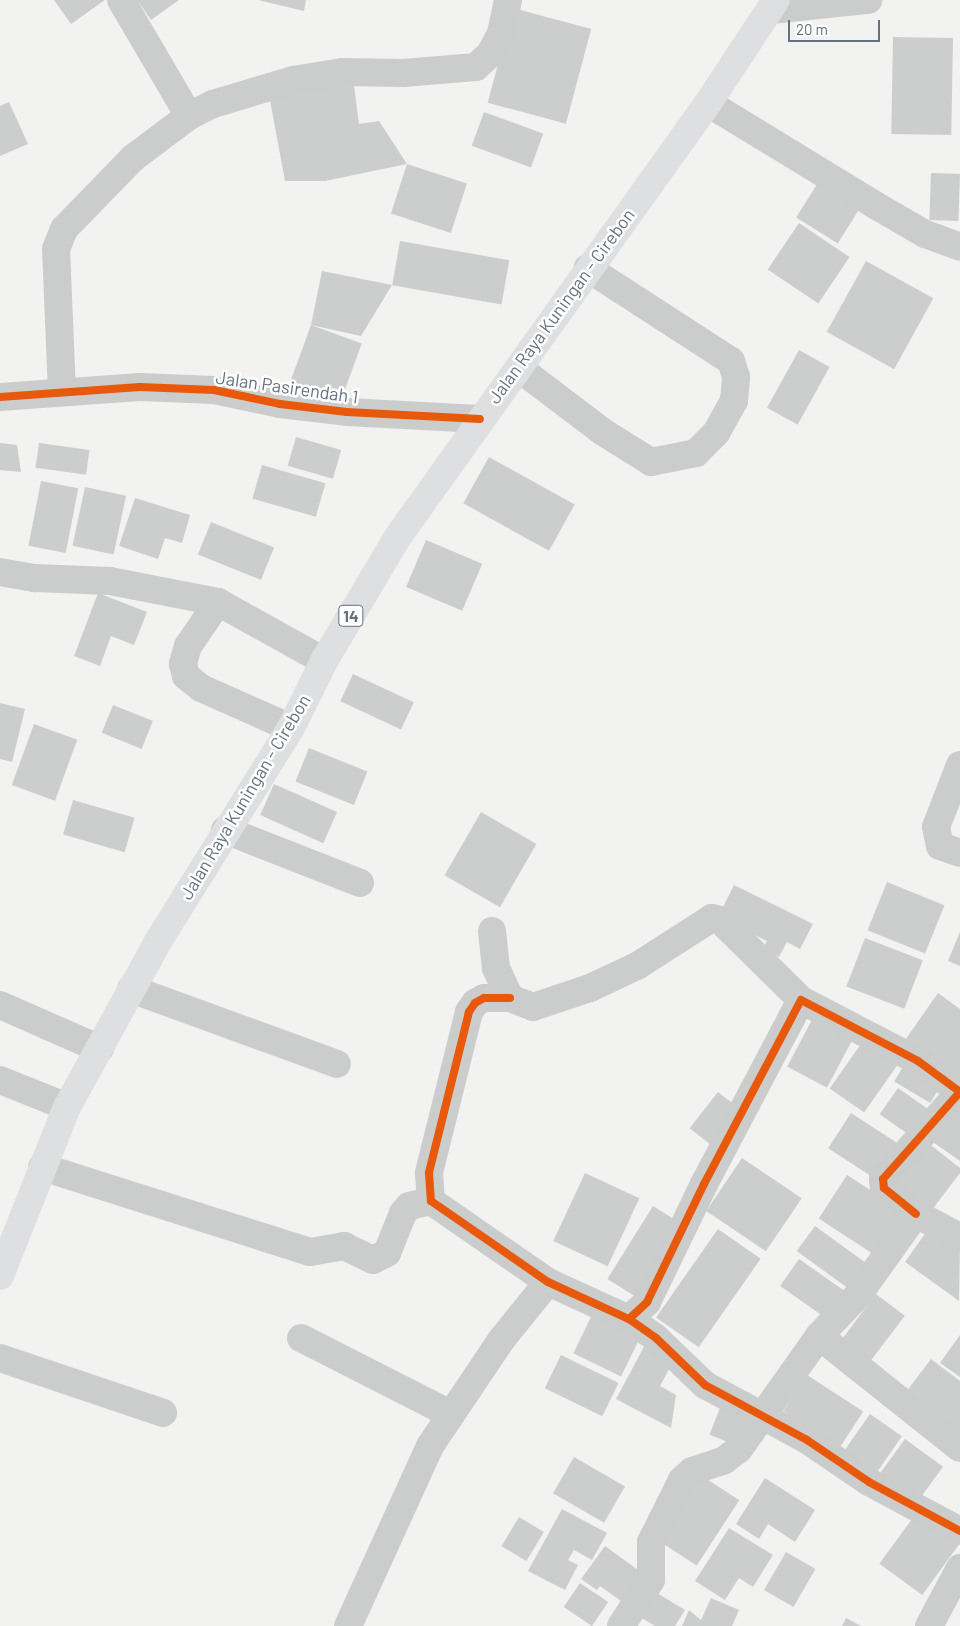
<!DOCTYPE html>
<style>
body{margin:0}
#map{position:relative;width:960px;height:1626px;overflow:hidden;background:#f2f3f1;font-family:Barlow,sans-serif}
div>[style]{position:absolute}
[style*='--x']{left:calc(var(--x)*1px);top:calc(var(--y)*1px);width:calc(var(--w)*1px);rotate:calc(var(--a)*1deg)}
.building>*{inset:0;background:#cccdcd;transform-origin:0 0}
.minor>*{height:28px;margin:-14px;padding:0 14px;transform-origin:14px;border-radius:14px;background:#cbcccc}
.highway>*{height:28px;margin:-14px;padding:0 14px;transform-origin:14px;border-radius:14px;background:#dedfe0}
.cycleway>*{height:8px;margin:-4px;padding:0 4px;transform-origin:4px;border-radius:4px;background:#e8590c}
span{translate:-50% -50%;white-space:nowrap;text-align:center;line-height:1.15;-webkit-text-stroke:5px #fff;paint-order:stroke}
.shield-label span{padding:1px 4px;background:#fff;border:1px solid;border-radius:4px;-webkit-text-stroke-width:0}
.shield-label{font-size:16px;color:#65717f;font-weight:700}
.street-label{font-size:18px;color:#65717f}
.scale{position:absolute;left:788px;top:20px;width:92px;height:22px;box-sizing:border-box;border:2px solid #65717f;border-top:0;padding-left:6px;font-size:15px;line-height:18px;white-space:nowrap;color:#65717f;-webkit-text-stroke:4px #fff;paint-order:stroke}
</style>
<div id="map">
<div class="building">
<div style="clip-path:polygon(54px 0,105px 0,71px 24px)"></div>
<div style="clip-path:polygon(137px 0,179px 0,151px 20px)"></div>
<div style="clip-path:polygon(258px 0,306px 0,304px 11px)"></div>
<div style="left:513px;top:8px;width:81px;height:98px;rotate:15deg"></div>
<div style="left:893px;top:37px;width:60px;height:97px;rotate:1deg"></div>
<div style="clip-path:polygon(353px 78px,359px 124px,379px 121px,407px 164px,325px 181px,285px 181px,269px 95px)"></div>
<div style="clip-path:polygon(9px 102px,28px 144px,0 156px,0 106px)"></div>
<div style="left:484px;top:112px;width:63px;height:36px;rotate:20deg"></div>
<div style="left:407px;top:164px;width:63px;height:52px;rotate:18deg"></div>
<div style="left:931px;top:173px;width:29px;height:47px;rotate:2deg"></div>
<div style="left:819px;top:181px;width:49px;height:43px;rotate:32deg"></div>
<div style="left:799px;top:223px;width:61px;height:56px;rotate:34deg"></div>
<div style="left:400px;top:241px;width:111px;height:45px;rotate:10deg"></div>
<div style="left:866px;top:261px;width:77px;height:81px;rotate:29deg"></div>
<div style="clip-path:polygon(322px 271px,392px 285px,361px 336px,311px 325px)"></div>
<div style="left:311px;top:325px;width:54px;height:73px;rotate:20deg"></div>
<div style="left:799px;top:350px;width:35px;height:66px;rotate:29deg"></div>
<div style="left:296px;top:437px;width:47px;height:30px;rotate:16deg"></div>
<div style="clip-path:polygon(0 443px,17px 445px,21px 472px,0 470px)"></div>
<div style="left:39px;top:443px;width:51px;height:25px;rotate:8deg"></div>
<div style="left:489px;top:457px;width:98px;height:53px;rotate:29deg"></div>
<div style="left:262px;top:465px;width:66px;height:35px;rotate:16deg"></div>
<div style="left:41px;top:481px;width:38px;height:66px;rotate:11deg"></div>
<div style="left:85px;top:487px;width:42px;height:60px;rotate:12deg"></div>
<div style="clip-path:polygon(135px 498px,190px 515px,182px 543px,165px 538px,158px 559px,119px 546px)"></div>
<div style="left:211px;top:522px;width:68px;height:35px;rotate:22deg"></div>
<div style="left:426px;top:540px;width:61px;height:51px;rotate:23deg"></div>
<div style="clip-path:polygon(98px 593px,147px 612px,134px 645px,111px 636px,100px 666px,74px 656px)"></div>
<div style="left:353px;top:674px;width:67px;height:30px;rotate:25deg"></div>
<div style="clip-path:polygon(0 703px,25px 709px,12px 762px,0 759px)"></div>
<div style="left:113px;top:705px;width:43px;height:30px;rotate:22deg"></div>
<div style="left:34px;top:724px;width:46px;height:65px;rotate:20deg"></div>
<div style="left:309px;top:748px;width:63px;height:36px;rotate:22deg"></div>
<div style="left:274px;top:784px;width:69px;height:34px;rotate:24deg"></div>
<div style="left:73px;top:800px;width:64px;height:36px;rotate:16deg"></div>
<div style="left:481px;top:812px;width:64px;height:73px;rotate:30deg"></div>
<div style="left:887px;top:882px;width:62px;height:52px;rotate:22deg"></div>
<div style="clip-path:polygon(734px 885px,813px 924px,800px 949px,787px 942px,779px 957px,763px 949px,767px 941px,718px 917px)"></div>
<div style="clip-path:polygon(960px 932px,960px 966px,948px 961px)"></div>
<div style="left:865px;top:938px;width:62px;height:52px;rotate:21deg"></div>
<div style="clip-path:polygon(938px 993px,960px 1009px,960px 1078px,903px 1043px)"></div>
<div style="left:813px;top:1018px;width:45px;height:55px;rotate:28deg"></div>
<div style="left:863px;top:1041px;width:42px;height:58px;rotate:35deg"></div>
<div style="left:907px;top:1060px;width:42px;height:25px;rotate:31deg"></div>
<div style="left:898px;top:1088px;width:37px;height:32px;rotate:35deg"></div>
<div style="left:718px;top:1092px;width:28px;height:46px;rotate:38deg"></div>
<div style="clip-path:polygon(960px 1098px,960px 1161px,930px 1140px)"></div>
<div style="left:851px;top:1113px;width:56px;height:42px;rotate:33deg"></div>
<div style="clip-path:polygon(927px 1142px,960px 1168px,960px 1173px,928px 1215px,892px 1188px)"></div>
<div style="left:742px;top:1158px;width:72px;height:64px;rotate:34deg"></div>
<div style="left:585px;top:1173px;width:60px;height:75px;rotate:25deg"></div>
<div style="left:847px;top:1175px;width:70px;height:52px;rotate:33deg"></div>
<div style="left:653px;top:1206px;width:32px;height:86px;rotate:32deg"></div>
<div style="clip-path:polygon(932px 1224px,960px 1243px,959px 1301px,905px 1262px)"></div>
<div style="left:815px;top:1226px;width:65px;height:31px;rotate:36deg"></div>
<div style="left:718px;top:1229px;width:52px;height:108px;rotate:35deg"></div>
<div style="left:799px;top:1259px;width:57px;height:33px;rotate:35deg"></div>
<div style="left:876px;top:1294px;width:36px;height:65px;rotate:37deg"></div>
<div style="left:594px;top:1311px;width:53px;height:47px;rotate:26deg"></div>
<div style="clip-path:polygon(960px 1335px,960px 1377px,940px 1363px)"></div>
<div style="clip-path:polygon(646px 1343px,675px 1358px,660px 1386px,676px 1395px,671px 1428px,616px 1399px)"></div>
<div style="left:561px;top:1355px;width:64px;height:37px;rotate:26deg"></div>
<div style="clip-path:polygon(931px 1359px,960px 1381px,960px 1438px,903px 1396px)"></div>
<div style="left:807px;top:1375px;width:67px;height:43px;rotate:33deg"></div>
<div style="left:721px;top:1405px;width:30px;height:32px;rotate:21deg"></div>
<div style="left:870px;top:1414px;width:39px;height:44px;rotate:35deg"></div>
<div style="left:905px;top:1439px;width:47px;height:46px;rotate:36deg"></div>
<div style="left:574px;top:1457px;width:59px;height:42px;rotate:30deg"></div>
<div style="left:699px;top:1474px;width:48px;height:78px;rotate:33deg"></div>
<div style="clip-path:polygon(765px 1478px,815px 1510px,795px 1542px,768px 1524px,759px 1539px,736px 1524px)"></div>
<div style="clip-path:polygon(562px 1509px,607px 1533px,592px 1560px,574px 1550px,568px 1560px,578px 1565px,565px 1590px,528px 1571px)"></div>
<div style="left:917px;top:1512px;width:53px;height:64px;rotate:36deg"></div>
<div style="left:519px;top:1517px;width:29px;height:34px;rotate:31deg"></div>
<div style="clip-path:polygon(729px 1528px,773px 1555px,753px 1587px,739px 1578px,725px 1600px,695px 1581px)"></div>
<div style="clip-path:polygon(605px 1546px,649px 1578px,628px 1606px,600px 1586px,597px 1590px,581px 1579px)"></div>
<div style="left:786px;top:1552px;width:34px;height:44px;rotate:30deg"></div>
<div style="left:580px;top:1583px;width:34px;height:29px;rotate:34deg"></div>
<div style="clip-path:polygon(652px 1590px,685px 1610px,675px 1626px,655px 1626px,637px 1615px)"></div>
<div style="clip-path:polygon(711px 1598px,739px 1610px,732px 1626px,682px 1626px,689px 1610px,701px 1620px)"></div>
<div style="clip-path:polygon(846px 1618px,861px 1626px,842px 1626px)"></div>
</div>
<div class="minor">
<div style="--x:771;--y:10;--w:98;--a:-5.9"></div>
<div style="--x:708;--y:103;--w:196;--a:31.4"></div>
<div style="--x:875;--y:205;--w:58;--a:30.1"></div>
<div style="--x:925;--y:234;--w:37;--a:20"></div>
<div style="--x:189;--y:116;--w:27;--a:-27"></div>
<div style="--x:213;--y:104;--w:84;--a:-16.7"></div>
<div style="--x:293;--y:80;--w:51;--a:-9.1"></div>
<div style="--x:343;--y:72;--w:60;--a:1"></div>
<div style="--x:403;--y:73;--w:73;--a:-4.7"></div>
<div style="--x:476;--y:67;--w:19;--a:-43"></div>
<div style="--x:490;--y:54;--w:24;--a:-62"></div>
<div style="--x:501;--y:33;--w:34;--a:-78"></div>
<div style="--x:520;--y:369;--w:104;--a:37.2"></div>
<div style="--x:603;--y:432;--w:57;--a:32"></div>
<div style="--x:651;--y:462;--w:46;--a:-11.3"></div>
<div style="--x:696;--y:453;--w:28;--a:-45"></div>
<div style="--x:716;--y:433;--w:37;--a:-61"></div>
<div style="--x:734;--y:401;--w:24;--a:-85"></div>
<div style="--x:736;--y:377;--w:17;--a:-107"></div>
<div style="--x:731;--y:361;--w:171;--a:-147.1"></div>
<div style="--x:62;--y:392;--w:143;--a:-92.4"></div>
<div style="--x:56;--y:249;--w:22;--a:-68"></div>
<div style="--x:64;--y:229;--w:99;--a:-45.8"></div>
<div style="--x:133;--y:158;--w:70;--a:-36.9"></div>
<div style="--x:189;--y:116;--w:134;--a:-120.4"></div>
<div style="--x:0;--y:397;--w:140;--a:-4.1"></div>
<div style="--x:140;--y:387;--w:74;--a:2.3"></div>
<div style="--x:214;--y:390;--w:67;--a:12"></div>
<div style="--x:280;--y:404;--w:67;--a:6.8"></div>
<div style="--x:347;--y:412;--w:133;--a:3"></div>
<div style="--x:0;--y:572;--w:36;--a:10"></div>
<div style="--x:35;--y:578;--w:75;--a:2.3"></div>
<div style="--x:110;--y:581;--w:110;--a:11"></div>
<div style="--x:218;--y:602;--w:121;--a:29.1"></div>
<div style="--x:218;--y:602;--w:53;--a:124.3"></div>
<div style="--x:188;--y:646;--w:19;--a:106"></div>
<div style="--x:183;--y:664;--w:12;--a:76"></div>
<div style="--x:186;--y:676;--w:19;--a:39"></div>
<div style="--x:201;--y:688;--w:98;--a:24"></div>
<div style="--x:960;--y:765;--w:66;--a:111.2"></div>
<div style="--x:936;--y:827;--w:19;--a:78"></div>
<div style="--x:940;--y:846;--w:21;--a:19"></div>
<div style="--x:225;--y:830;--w:145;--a:21.4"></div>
<div style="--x:492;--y:931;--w:37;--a:84"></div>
<div style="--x:496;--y:968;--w:33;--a:65"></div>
<div style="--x:510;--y:998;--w:25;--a:21"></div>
<div style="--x:533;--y:1007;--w:60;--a:-18.4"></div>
<div style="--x:590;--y:988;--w:52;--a:-25.1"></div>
<div style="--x:637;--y:966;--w:89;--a:-32.6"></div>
<div style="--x:712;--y:918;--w:8;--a:14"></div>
<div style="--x:720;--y:920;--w:114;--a:44.6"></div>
<div style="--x:131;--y:989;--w:219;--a:20"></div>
<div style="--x:510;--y:998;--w:26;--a:180"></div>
<div style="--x:484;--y:998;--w:10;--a:151"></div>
<div style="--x:475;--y:1003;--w:11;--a:124"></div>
<div style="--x:469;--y:1012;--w:166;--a:104"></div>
<div style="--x:429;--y:1173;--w:28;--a:86"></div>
<div style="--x:431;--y:1201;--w:142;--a:34.7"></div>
<div style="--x:548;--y:1282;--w:89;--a:24.6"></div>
<div style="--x:629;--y:1319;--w:33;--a:35"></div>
<div style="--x:656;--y:1338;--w:68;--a:43.8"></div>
<div style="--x:705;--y:1385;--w:116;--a:28.3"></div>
<div style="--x:807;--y:1440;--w:75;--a:34.1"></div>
<div style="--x:869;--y:1482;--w:103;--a:28.3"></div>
<div style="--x:0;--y:1005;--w:109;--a:23.7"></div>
<div style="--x:0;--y:1080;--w:72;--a:21.9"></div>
<div style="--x:42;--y:1167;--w:281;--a:17.6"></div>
<div style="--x:310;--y:1252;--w:35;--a:-10"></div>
<div style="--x:344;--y:1246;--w:32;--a:26"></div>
<div style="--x:373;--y:1260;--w:16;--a:-27"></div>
<div style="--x:387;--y:1253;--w:43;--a:-68.2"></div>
<div style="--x:403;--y:1213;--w:9;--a:-49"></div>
<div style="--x:409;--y:1206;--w:23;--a:-13"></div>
<div style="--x:629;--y:1319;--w:25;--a:-43"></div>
<div style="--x:647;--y:1302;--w:131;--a:-64.2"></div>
<div style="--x:704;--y:1184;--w:208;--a:-62.2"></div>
<div style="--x:801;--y:1000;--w:132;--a:27.5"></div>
<div style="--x:918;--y:1061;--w:52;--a:36.4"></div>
<div style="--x:960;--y:1092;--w:116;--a:131.5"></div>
<div style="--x:883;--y:1179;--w:9;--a:84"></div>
<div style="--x:884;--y:1188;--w:41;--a:39.1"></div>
<div style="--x:819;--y:1336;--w:180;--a:38.5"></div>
<div style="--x:301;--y:1338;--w:167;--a:27"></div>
<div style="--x:0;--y:1358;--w:172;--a:18.6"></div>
<div style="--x:348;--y:1626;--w:198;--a:-65.5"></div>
<div style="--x:430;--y:1446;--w:129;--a:-56.1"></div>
<div style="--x:502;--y:1339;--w:73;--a:-51.1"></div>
<div style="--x:621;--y:1626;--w:55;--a:-56.9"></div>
<div style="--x:651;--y:1580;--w:38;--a:-90"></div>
<div style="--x:651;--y:1542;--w:69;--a:-63.4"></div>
<div style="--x:682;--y:1480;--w:13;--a:-42"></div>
<div style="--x:692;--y:1471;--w:33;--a:-18"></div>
<div style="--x:723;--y:1461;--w:20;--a:-37"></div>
<div style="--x:739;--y:1449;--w:138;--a:-54.7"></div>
<div style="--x:819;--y:1336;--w:57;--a:-46.4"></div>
<div style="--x:858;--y:1295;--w:100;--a:-54.4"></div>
<div style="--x:916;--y:1214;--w:50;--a:27.6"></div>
<div style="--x:929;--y:1626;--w:66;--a:-61.9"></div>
</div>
<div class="highway">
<div style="--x:0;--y:1276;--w:182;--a:-68.4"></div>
<div style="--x:67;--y:1107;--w:187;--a:-61.2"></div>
<div style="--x:157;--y:943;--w:253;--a:-58.1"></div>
<div style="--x:291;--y:728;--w:75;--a:-63.8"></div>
<div style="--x:324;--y:661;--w:143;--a:-59.3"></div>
<div style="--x:397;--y:538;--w:535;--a:-54.44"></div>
<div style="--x:708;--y:103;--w:123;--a:-56.6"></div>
</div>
<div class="cycleway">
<div style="--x:0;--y:397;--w:140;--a:-4.1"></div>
<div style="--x:140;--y:387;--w:74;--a:2.3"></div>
<div style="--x:214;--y:390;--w:67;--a:12"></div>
<div style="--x:280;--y:404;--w:67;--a:6.8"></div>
<div style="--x:347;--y:412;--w:133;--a:3"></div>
<div style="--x:510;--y:998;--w:26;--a:180"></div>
<div style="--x:484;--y:998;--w:10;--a:151"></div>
<div style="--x:475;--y:1003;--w:11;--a:124"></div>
<div style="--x:469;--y:1012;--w:166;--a:104"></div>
<div style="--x:429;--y:1173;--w:28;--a:86"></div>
<div style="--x:431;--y:1201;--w:142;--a:34.7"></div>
<div style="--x:548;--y:1282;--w:89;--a:24.6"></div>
<div style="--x:629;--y:1319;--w:33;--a:35"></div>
<div style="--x:656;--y:1338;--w:68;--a:43.8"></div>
<div style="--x:705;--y:1385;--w:116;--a:28.3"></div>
<div style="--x:807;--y:1440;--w:75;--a:34.1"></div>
<div style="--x:869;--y:1482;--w:103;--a:28.3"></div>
<div style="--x:629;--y:1319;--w:25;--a:-43"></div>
<div style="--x:647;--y:1302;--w:131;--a:-64.2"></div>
<div style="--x:704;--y:1184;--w:208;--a:-62.2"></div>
<div style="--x:801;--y:1000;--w:132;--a:27.5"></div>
<div style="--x:918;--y:1061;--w:52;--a:36.4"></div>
<div style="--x:960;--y:1092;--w:116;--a:131.5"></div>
<div style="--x:883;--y:1179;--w:9;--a:84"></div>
<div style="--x:884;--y:1188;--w:41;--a:39.1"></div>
</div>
<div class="shield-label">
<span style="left:351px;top:616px">14</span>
</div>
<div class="street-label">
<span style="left:561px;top:306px;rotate:-54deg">Jalan Raya Kuningan - Cirebon</span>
<span style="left:287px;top:387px;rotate:8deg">Jalan Pasirendah 1</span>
<span style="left:245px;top:797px;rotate:-59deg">Jalan Raya Kuningan - Cirebon</span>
</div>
<div class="scale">20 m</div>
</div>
